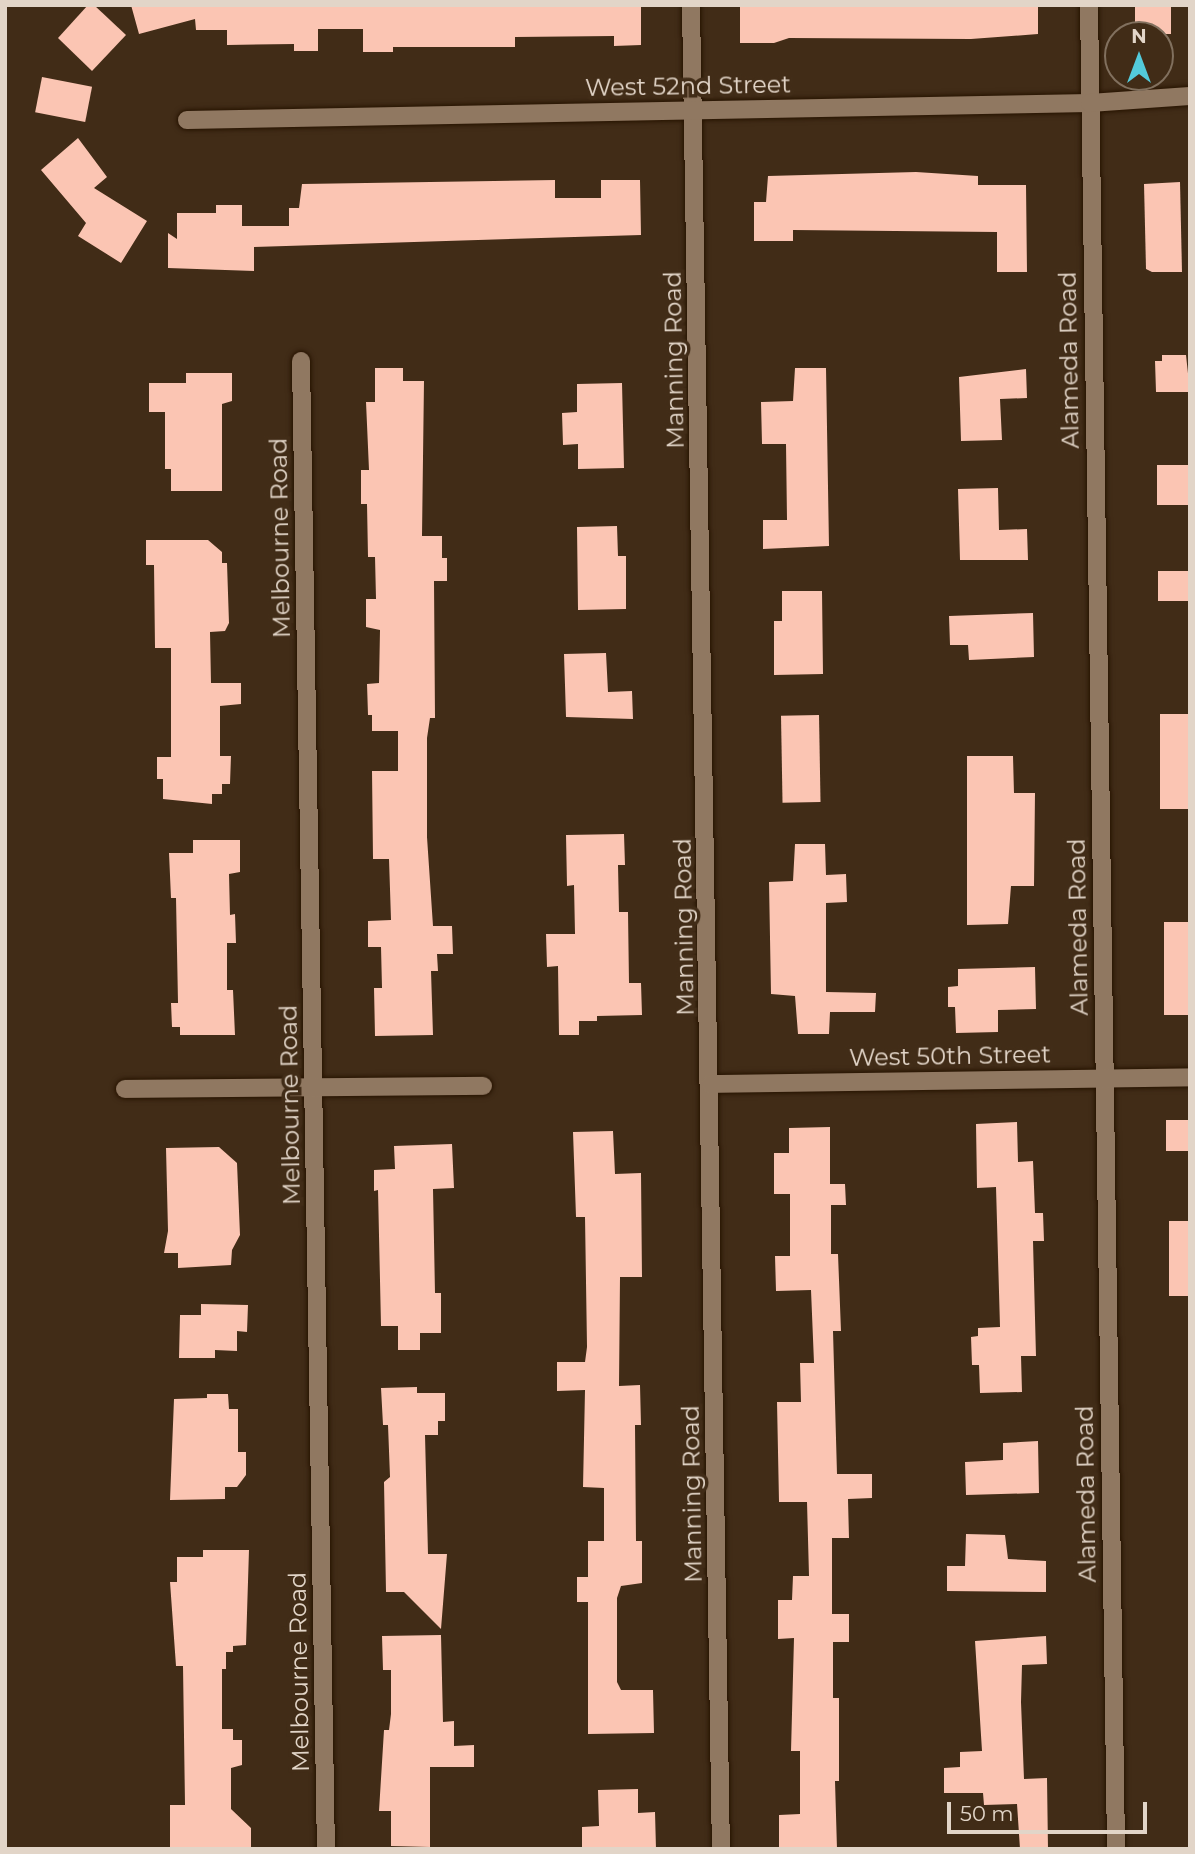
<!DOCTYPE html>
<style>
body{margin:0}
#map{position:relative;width:1195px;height:1854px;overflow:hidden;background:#412c17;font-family:Montserrat,sans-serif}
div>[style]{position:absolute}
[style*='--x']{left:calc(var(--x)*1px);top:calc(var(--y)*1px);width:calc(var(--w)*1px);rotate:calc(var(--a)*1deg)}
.building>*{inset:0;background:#fbc5b3;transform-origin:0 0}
.roads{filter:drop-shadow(0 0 2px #271401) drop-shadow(0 0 2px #271401)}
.street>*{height:18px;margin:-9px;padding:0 9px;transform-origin:9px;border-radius:9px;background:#907861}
span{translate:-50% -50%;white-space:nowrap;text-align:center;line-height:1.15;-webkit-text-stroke:7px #412c17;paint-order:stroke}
.street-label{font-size:24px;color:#e2d5c8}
.frame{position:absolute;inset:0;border:7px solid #e2d5c8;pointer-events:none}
.north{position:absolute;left:1104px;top:21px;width:70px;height:70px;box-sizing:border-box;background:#412c17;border:2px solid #81705e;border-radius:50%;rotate:0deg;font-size:19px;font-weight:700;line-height:28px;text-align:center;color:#e2d5c8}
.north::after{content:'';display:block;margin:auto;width:24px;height:32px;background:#53cbdb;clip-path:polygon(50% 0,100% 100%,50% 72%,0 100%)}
.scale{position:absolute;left:947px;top:1802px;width:200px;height:32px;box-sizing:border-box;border:4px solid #e2d5c8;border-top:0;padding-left:9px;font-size:21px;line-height:24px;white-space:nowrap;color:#e2d5c8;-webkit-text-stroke:5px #412c17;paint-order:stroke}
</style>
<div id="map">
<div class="building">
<div style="clip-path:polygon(88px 5px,94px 5px,126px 35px,92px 71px,58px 38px)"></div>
<div style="clip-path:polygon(131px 5px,641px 5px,641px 45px,614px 46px,614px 36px,515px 37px,515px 47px,393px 47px,393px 52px,363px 52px,363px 29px,318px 29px,318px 51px,294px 51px,294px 44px,227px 45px,227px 30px,196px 30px,195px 19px,139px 34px)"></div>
<div style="clip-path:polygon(1038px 5px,1038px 34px,971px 39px,789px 38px,774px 43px,740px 43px,740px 6px)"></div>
<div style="left:1135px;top:5px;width:36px;height:29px"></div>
<div style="left:42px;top:77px;width:51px;height:36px;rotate:11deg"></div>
<div style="clip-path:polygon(78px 138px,107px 177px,94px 188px,147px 221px,121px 263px,78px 236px,86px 223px,41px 170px)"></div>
<div style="clip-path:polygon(916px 172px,978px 176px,978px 185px,1026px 185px,1027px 272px,997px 272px,997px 232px,793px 230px,793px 241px,754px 241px,754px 202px,766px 202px,768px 176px)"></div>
<div style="clip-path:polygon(555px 180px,555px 198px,601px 198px,601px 180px,640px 180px,641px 235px,254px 247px,254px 271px,168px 268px,168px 233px,177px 239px,177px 213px,216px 213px,216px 205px,242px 205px,242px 226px,289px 226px,289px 208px,299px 208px,302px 184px)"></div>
<div style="clip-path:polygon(1180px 182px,1182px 272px,1152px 272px,1146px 269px,1144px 184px)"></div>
<div style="clip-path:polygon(1162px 355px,1186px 355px,1190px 392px,1156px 392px,1155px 361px,1162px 361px)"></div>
<div style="clip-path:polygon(375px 368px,403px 368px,403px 381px,424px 381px,422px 536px,442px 536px,442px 558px,447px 558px,447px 581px,434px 581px,435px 718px,430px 718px,427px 738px,427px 837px,433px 926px,452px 926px,453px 954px,437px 954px,438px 971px,431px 971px,433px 1035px,375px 1036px,374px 988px,382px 988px,381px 947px,368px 947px,368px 921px,391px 920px,389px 859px,373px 859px,372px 771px,398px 771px,398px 731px,372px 731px,372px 715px,368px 715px,367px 684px,379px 683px,380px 630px,366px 627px,366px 599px,376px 599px,375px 557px,368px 557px,367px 504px,361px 504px,361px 470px,369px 470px,366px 402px,375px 402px)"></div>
<div style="clip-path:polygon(795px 368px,826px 368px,829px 546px,763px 549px,763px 520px,787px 520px,786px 444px,762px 444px,761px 402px,793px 401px)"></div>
<div style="clip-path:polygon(1026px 369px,1027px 398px,1000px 399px,1002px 440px,961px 441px,959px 377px)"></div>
<div style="clip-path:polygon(186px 373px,232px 373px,232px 401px,222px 404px,222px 491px,171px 491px,171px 469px,165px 469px,165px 412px,149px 412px,149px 383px,186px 383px)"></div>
<div style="clip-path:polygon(622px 383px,624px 468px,578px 469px,578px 444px,563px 445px,562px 413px,577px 412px,577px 384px)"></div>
<div style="left:1190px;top:465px;width:40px;height:33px;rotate:90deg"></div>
<div style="clip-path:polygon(998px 488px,999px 530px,1027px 529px,1028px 560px,960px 560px,958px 489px)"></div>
<div style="clip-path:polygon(617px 526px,618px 556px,626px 556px,626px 609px,578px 610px,577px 527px)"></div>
<div style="clip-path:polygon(146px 540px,208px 540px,222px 552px,222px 563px,227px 563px,229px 623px,225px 631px,210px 632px,211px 683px,241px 683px,241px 704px,220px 706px,220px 756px,231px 756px,230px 784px,222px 784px,222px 794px,212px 794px,212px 804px,163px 799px,163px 779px,157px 779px,157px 757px,171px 757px,171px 648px,155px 648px,154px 565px,146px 565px)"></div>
<div style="left:1158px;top:571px;width:31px;height:30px"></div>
<div style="clip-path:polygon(782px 591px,822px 591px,823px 674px,774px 675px,774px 621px,782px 621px)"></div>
<div style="clip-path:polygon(1033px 613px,1034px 657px,969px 660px,968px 645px,950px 645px,949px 616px)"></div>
<div style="clip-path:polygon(606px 653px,608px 692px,632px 691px,633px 719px,566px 717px,564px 654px)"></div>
<div style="left:1160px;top:714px;width:30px;height:95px"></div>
<div style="left:819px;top:715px;width:87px;height:38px;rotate:89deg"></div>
<div style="clip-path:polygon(967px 756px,1013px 756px,1014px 793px,1035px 793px,1034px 886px,1011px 886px,1008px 924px,967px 925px)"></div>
<div style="clip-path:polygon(624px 834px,625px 865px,618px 865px,619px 912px,628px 912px,629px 983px,641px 983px,642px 1015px,597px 1016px,597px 1021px,579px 1021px,579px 1035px,559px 1035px,558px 966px,547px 967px,546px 934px,575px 934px,574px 885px,567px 886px,566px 835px)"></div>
<div style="clip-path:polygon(193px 840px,240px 840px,240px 872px,229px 874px,230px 915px,235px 914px,236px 943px,227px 943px,227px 990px,233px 990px,235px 1035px,180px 1035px,180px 1027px,172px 1027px,171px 1003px,178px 1003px,176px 898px,171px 898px,169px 853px,193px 853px)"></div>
<div style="clip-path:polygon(795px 844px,825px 844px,826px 875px,846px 874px,847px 902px,826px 903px,826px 992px,876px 993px,875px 1012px,830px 1012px,829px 1034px,798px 1034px,795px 996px,771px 994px,769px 882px,793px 881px)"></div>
<div style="left:1164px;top:922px;width:26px;height:93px"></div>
<div style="clip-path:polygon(1035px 967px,1036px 1009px,998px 1010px,998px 1032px,956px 1033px,955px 1007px,948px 1007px,948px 987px,958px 986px,958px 969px)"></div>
<div style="left:1190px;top:1120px;width:31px;height:24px;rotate:90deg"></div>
<div style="clip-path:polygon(1017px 1122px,1018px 1162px,1033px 1161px,1035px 1213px,1043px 1213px,1044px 1241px,1033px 1241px,1036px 1356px,1021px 1356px,1022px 1392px,980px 1393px,979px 1365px,972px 1365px,971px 1337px,978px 1336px,978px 1328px,1000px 1327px,996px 1187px,977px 1188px,976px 1124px)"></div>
<div style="clip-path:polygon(830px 1127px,830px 1184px,845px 1184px,846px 1205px,831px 1205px,831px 1254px,838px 1254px,841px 1331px,833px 1331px,837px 1474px,872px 1474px,872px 1498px,848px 1499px,849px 1538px,832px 1538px,832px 1614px,849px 1614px,849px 1642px,833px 1642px,833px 1698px,839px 1698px,839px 1781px,835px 1781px,837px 1849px,779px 1849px,779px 1815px,800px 1814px,800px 1751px,791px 1751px,794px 1638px,778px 1639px,778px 1600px,792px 1600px,793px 1576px,809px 1576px,807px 1502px,779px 1502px,777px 1402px,801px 1402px,800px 1363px,814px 1363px,811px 1290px,776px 1291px,775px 1256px,790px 1256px,790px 1194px,774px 1194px,774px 1153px,789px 1153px,789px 1128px)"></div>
<div style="clip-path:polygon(613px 1131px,615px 1174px,641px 1173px,642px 1277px,620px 1277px,619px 1386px,640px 1385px,641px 1425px,635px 1425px,636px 1541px,642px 1541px,642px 1583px,621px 1586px,617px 1598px,617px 1682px,621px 1690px,653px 1690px,654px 1733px,588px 1734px,588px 1602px,577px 1602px,577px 1577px,588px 1577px,588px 1541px,604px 1541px,604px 1488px,583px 1487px,585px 1390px,557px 1391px,557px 1362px,585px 1362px,587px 1347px,585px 1217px,576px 1217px,573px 1132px)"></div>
<div style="clip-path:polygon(452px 1144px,454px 1188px,433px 1189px,435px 1293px,441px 1293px,441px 1333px,420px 1333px,420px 1350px,398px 1350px,398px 1326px,381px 1326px,378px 1190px,374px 1191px,374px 1170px,395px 1169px,394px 1146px)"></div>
<div style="clip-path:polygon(219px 1147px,237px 1163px,240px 1235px,232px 1250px,231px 1265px,178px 1268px,178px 1253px,164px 1253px,168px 1231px,166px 1148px)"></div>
<div style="left:1190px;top:1221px;width:75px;height:21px;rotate:90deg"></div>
<div style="clip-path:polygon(201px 1304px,248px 1305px,247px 1332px,237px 1331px,237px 1351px,215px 1350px,215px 1358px,179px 1358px,180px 1315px,201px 1315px)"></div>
<div style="clip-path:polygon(417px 1387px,417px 1393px,445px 1393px,445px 1421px,438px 1421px,438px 1435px,425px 1435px,428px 1554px,447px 1554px,441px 1629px,404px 1592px,386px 1592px,384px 1482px,390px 1477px,388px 1425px,383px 1425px,381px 1388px)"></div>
<div style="clip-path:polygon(207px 1394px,228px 1394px,229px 1409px,238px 1409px,238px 1452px,246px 1452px,246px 1475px,237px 1487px,225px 1487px,225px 1499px,170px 1500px,174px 1399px,207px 1398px)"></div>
<div style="clip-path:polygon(1038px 1441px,1039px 1493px,966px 1495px,965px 1462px,1003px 1460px,1003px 1443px)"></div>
<div style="clip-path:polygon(966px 1534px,1005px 1535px,1008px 1559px,1046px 1561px,1046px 1592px,947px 1591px,947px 1566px,965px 1566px)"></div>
<div style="clip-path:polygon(203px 1550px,249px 1550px,246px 1645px,233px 1646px,233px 1652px,226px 1652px,226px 1669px,222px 1669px,222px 1729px,233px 1729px,233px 1740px,242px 1740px,242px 1765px,231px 1768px,231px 1809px,251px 1828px,251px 1849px,170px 1849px,170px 1805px,185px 1805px,183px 1666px,176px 1666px,170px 1582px,177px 1582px,177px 1557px,203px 1557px)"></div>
<div style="clip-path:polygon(441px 1635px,443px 1722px,454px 1721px,454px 1746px,474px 1745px,474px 1767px,430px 1767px,430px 1847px,391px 1846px,391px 1811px,379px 1811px,384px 1730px,389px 1730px,391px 1714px,391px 1670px,383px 1670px,382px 1636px)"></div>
<div style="clip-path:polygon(1046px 1636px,1047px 1664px,1022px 1665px,1021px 1702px,1024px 1779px,1047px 1778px,1048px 1849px,1020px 1849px,1017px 1804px,984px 1805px,983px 1793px,944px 1793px,944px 1768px,960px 1767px,960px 1752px,982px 1751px,975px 1641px)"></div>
<div style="clip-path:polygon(638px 1789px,638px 1813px,655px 1812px,656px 1849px,582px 1849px,582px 1827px,599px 1826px,598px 1790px)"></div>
</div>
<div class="roads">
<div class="street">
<div style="--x:691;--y:5;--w:1844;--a:89.07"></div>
<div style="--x:1089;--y:5;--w:1844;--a:89.16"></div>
<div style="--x:187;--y:120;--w:903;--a:-1.08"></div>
<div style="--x:1090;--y:103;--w:100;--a:-4"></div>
<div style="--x:301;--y:361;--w:1488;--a:89.04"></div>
<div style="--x:711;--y:1084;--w:479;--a:-0.8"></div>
<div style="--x:125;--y:1089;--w:358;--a:-0.5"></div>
</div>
</div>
<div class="street-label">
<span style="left:688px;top:86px;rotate:-1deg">West 52nd Street</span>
<span style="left:674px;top:360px;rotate:-91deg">Manning Road</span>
<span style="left:1069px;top:360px;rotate:-91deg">Alameda Road</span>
<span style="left:280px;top:538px;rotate:-91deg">Melbourne Road</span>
<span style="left:684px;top:927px;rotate:-91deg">Manning Road</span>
<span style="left:1078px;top:927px;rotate:-91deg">Alameda Road</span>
<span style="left:950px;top:1056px;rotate:-1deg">West 50th Street</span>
<span style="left:290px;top:1105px;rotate:-91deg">Melbourne Road</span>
<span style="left:692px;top:1494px;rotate:-91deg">Manning Road</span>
<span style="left:1086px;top:1494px;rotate:-91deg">Alameda Road</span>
<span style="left:299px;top:1672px;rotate:-91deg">Melbourne Road</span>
</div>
<div class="frame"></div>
<div class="north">N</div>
<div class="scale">50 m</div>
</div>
